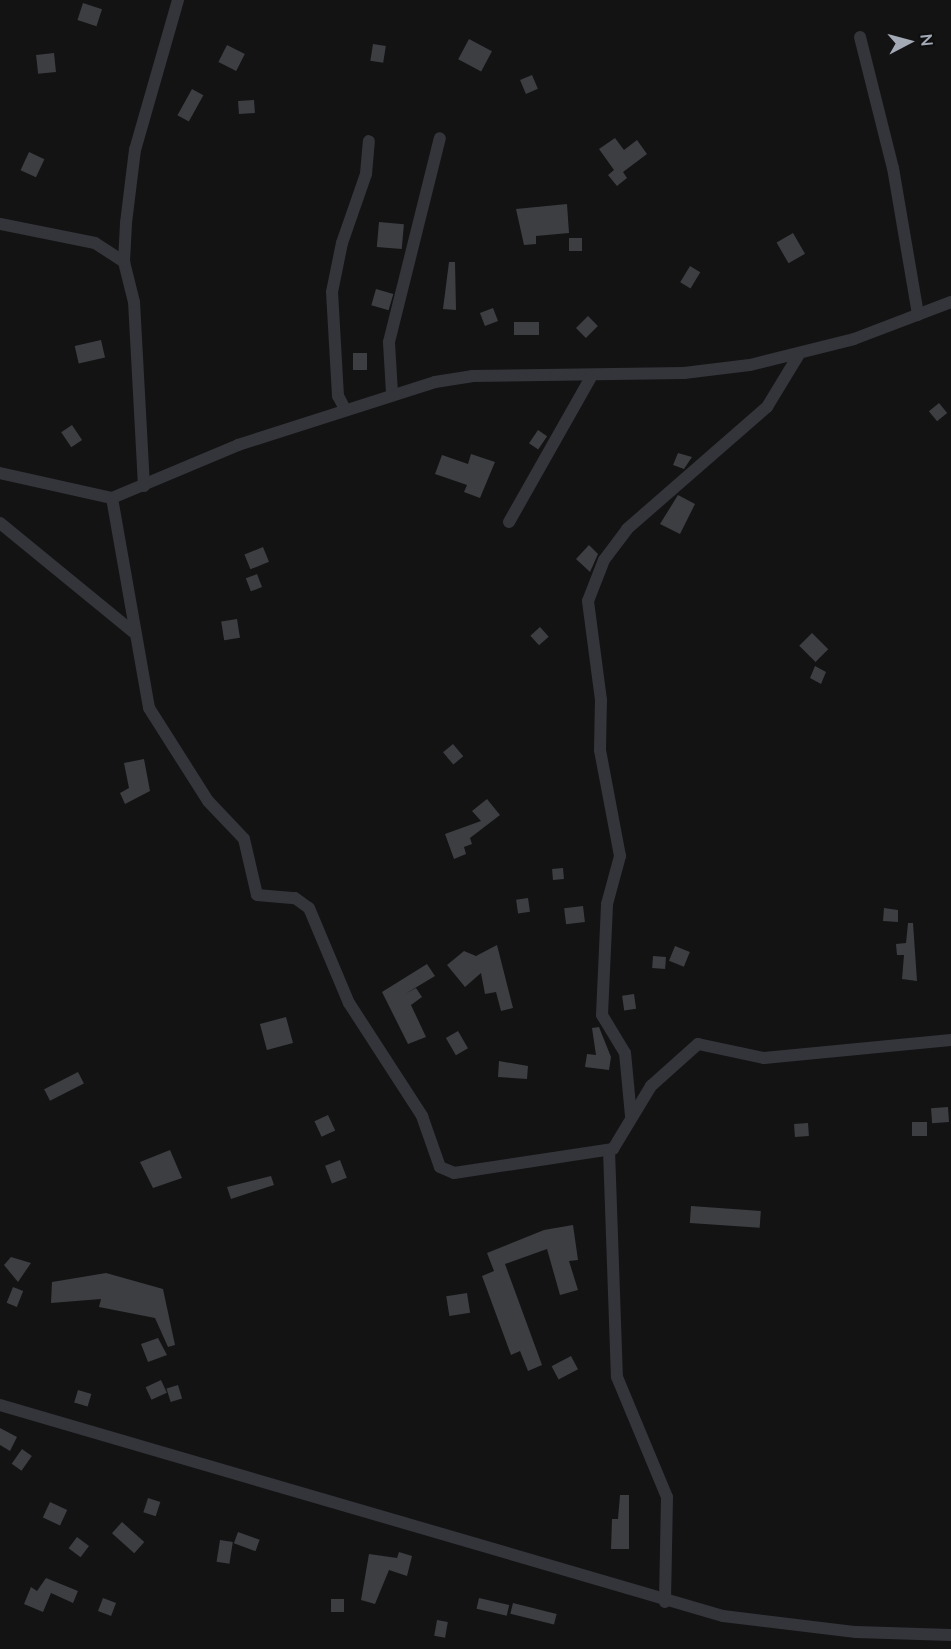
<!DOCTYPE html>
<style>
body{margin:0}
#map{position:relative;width:951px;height:1649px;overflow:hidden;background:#131314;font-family:Lato,sans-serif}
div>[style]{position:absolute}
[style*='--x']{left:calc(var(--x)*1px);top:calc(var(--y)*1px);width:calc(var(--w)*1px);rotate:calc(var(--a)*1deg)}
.building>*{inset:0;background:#3c3e42;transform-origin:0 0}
.minor>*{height:12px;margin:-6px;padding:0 6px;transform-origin:6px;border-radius:6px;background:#33353a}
span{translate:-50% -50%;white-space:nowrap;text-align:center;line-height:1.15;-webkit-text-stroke:4.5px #0e0e0f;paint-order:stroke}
.north{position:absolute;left:879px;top:12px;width:60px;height:60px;-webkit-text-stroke:4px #0e0e0f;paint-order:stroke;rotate:84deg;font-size:16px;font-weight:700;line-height:24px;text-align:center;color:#a3aab6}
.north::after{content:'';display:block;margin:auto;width:21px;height:27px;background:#a3aab6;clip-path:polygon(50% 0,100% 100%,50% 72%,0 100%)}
</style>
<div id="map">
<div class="building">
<div style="left:83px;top:3px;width:20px;height:18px;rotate:18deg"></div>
<div style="left:469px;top:39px;width:26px;height:23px;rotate:28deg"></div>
<div style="left:373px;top:44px;width:13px;height:17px;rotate:9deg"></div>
<div style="left:227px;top:45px;width:20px;height:19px;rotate:27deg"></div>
<div style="left:54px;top:53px;width:19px;height:18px;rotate:84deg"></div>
<div style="left:532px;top:75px;width:15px;height:13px;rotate:67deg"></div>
<div style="left:192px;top:89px;width:13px;height:30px;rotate:29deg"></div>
<div style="left:254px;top:100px;width:13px;height:16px;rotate:86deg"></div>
<div style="clip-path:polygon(615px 138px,624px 150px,637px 140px,647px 154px,623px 172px,627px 178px,617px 186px,608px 175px,614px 170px,599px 149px)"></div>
<div style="left:29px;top:152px;width:17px;height:20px;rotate:25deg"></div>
<div style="clip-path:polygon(567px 204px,569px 233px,536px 236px,536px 244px,524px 245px,516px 209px)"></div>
<div style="left:379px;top:222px;width:25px;height:25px;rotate:5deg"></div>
<div style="left:793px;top:233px;width:24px;height:19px;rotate:60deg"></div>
<div style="left:582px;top:238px;width:13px;height:13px;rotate:90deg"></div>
<div style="clip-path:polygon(449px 262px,455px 262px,456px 310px,443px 309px)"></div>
<div style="left:690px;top:266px;width:12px;height:19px;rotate:31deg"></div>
<div style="left:376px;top:289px;width:18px;height:17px;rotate:16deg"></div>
<div style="left:493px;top:308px;width:14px;height:14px;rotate:69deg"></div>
<div style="left:588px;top:316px;width:14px;height:17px;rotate:45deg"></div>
<div style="left:539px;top:322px;width:13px;height:25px;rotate:90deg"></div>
<div style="left:101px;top:340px;width:18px;height:27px;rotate:77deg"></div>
<div style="left:353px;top:353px;width:14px;height:17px"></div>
<div style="left:939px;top:403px;width:13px;height:13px;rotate:51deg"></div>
<div style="left:72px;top:425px;width:18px;height:13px;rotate:56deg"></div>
<div style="left:538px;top:430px;width:11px;height:16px;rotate:34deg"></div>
<div style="clip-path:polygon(678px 453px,692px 457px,684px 469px,673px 465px)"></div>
<div style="clip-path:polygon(471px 454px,495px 462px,480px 498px,464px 492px,467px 485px,435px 474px,442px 455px,468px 464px)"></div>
<div style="clip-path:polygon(678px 495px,695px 504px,680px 534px,660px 524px)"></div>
<div style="clip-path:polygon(589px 545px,598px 554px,590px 572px,576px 559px)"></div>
<div style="left:263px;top:547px;width:16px;height:20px;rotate:68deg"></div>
<div style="left:257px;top:574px;width:14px;height:12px;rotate:69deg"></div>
<div style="left:237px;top:619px;width:19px;height:16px;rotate:81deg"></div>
<div style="left:540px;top:627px;width:13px;height:13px;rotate:48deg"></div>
<div style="left:812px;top:633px;width:23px;height:18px;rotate:45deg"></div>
<div style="clip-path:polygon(815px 666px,826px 672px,821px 684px,810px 678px)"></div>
<div style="left:453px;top:744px;width:16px;height:13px;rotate:50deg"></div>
<div style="clip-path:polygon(144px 759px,150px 791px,125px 804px,120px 793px,129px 788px,124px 763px)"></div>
<div style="clip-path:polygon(487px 799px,500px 815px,470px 838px,472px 844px,464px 847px,466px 854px,454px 859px,445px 834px,481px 821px,472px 811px)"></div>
<div style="left:563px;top:868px;width:11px;height:11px;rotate:85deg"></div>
<div style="left:528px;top:898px;width:14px;height:12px;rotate:82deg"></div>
<div style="left:583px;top:906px;width:16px;height:19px;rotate:83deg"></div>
<div style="clip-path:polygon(884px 908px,898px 910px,898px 922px,883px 921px)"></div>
<div style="clip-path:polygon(908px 923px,913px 923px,917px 981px,902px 979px,904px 955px,897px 955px,896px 944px,906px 943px)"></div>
<div style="clip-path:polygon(497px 945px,513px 1008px,501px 1011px,496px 992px,485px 994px,481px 973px,465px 987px,447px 965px,464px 951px,476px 956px)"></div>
<div style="left:675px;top:946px;width:16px;height:16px;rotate:22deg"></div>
<div style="left:653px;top:956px;width:13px;height:12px;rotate:4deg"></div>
<div style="clip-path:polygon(427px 964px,435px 976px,405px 994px,416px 988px,422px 997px,411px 1005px,426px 1037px,408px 1044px,382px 992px)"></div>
<div style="left:634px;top:994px;width:15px;height:12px;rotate:82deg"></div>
<div style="left:286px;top:1017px;width:27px;height:27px;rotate:75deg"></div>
<div style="clip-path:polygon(599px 1027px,611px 1057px,609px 1070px,585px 1067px,587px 1054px,596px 1055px,592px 1028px)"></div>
<div style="left:458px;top:1031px;width:20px;height:14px;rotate:60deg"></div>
<div style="clip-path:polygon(499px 1061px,528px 1066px,527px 1079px,498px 1077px)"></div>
<div style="left:78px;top:1072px;width:13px;height:38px;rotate:63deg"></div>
<div style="left:948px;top:1107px;width:15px;height:17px;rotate:86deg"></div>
<div style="left:328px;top:1115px;width:17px;height:15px;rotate:65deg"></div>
<div style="left:912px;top:1122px;width:15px;height:14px"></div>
<div style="left:808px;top:1123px;width:13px;height:14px;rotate:86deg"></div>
<div style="clip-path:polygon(170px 1150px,182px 1178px,153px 1188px,140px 1162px)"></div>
<div style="left:340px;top:1160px;width:19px;height:16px;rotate:69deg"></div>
<div style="clip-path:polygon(271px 1176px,274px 1185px,231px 1199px,227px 1187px)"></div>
<div style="left:691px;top:1206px;width:70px;height:17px;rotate:4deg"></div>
<div style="clip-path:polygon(573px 1225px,578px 1260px,569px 1261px,578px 1290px,560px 1295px,547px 1249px,505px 1264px,542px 1365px,528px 1371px,520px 1351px,511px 1355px,482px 1276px,494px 1271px,487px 1253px,544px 1230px)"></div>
<div style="clip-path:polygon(11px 1257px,31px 1263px,18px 1282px,4px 1265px)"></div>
<div style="clip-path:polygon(106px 1273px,163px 1289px,175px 1345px,168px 1347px,155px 1318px,99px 1307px,101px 1299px,51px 1303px,52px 1282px)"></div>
<div style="left:13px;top:1287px;width:11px;height:17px;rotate:22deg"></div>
<div style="left:467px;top:1293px;width:20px;height:21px;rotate:81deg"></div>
<div style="clip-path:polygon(158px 1338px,167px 1355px,148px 1362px,141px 1344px)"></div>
<div style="left:571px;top:1356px;width:15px;height:22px;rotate:62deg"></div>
<div style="left:161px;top:1380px;width:14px;height:17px;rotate:65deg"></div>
<div style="left:178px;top:1385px;width:14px;height:12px;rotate:73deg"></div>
<div style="left:78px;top:1390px;width:14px;height:13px;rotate:17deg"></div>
<div style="clip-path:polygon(0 1428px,17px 1437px,10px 1451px,0 1445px)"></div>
<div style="left:22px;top:1449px;width:12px;height:18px;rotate:35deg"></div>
<div style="clip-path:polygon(620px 1495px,629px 1495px,629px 1549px,611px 1549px,612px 1519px,618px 1519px)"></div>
<div style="left:148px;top:1498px;width:13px;height:15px;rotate:18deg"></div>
<div style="left:50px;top:1502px;width:19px;height:17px;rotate:25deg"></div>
<div style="left:122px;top:1522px;width:30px;height:15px;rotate:42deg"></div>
<div style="left:238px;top:1532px;width:23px;height:12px;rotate:20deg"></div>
<div style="left:77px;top:1537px;width:15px;height:14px;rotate:37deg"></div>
<div style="left:220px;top:1540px;width:13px;height:22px;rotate:9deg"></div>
<div style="clip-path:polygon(399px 1552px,412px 1556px,407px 1576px,389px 1570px,375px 1604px,361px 1600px,369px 1554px,397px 1558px)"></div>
<div style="clip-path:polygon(46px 1578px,78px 1591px,73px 1603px,51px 1593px,43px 1612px,24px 1604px,31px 1587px,37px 1591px)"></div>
<div style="left:103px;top:1598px;width:14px;height:14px;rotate:21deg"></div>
<div style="left:479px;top:1598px;width:31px;height:11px;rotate:13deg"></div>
<div style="left:344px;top:1599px;width:13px;height:13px;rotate:90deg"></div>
<div style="left:513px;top:1603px;width:45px;height:11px;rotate:14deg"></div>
<div style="left:437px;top:1620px;width:11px;height:16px;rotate:10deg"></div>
</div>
<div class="minor">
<div style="--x:860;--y:37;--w:135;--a:75.9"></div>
<div style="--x:893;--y:168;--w:149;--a:80.3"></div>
<div style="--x:0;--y:224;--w:97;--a:11.3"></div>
<div style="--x:95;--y:243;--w:35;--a:33"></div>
<div style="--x:392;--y:393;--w:51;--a:-93.4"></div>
<div style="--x:389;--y:342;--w:210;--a:-76"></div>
<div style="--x:345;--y:409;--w:15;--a:-118"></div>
<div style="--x:338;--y:396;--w:104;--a:-93.3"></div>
<div style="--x:332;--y:292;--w:50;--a:-78.5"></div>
<div style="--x:342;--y:243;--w:73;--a:-70.8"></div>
<div style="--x:366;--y:174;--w:33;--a:-85"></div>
<div style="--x:0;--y:473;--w:115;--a:12.6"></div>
<div style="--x:112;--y:498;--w:137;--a:-22.8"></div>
<div style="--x:238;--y:445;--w:207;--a:-17.7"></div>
<div style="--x:435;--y:382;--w:37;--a:-9"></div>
<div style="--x:472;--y:376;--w:212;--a:-0.8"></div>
<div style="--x:684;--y:373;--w:66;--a:-6.9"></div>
<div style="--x:750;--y:365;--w:107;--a:-14"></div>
<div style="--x:854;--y:339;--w:104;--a:-20.9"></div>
<div style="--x:144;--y:486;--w:184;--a:-93.1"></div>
<div style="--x:134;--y:302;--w:41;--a:-104"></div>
<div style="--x:124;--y:262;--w:39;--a:-87"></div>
<div style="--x:126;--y:223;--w:74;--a:-83"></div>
<div style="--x:135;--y:150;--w:156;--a:-74"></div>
<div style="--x:112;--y:498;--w:213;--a:80"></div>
<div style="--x:149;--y:708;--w:110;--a:57.6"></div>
<div style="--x:208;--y:801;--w:52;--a:46.5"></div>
<div style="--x:244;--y:839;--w:57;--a:76.9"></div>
<div style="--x:257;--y:895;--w:38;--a:5"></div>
<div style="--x:295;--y:898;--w:17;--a:36"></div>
<div style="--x:309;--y:908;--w:103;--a:67.2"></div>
<div style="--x:349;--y:1003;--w:135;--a:57.1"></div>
<div style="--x:422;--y:1116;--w:54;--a:70.6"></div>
<div style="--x:440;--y:1167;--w:15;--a:23"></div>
<div style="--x:454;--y:1173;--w:161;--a:-8.6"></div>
<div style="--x:613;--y:1149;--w:74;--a:-58.9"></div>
<div style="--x:651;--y:1086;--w:63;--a:-41.8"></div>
<div style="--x:698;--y:1044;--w:67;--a:12"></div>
<div style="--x:764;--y:1058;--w:188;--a:-5.5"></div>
<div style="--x:509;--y:522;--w:167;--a:-60.5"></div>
<div style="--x:0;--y:523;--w:172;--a:39.3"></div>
<div style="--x:631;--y:1116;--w:63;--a:-95.4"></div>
<div style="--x:625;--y:1053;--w:44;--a:-121.2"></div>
<div style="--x:602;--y:1015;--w:111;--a:-87.4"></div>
<div style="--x:607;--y:904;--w:50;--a:-74.8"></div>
<div style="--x:620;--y:856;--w:108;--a:-100.7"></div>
<div style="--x:600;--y:750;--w:50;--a:-88.9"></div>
<div style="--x:601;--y:700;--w:100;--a:-97.5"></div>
<div style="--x:588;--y:601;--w:44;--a:-68.7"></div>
<div style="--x:604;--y:560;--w:39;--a:-53"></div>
<div style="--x:627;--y:529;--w:186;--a:-41.1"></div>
<div style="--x:767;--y:407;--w:60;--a:-58.7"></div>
<div style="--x:609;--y:1150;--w:227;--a:88"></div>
<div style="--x:617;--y:1377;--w:130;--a:67.4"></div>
<div style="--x:667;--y:1497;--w:105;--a:91.1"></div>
<div style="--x:0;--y:1405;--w:753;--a:16.27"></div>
<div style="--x:723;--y:1616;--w:134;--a:6.9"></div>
<div style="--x:856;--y:1632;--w:95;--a:1.8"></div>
</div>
<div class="north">N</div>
</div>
